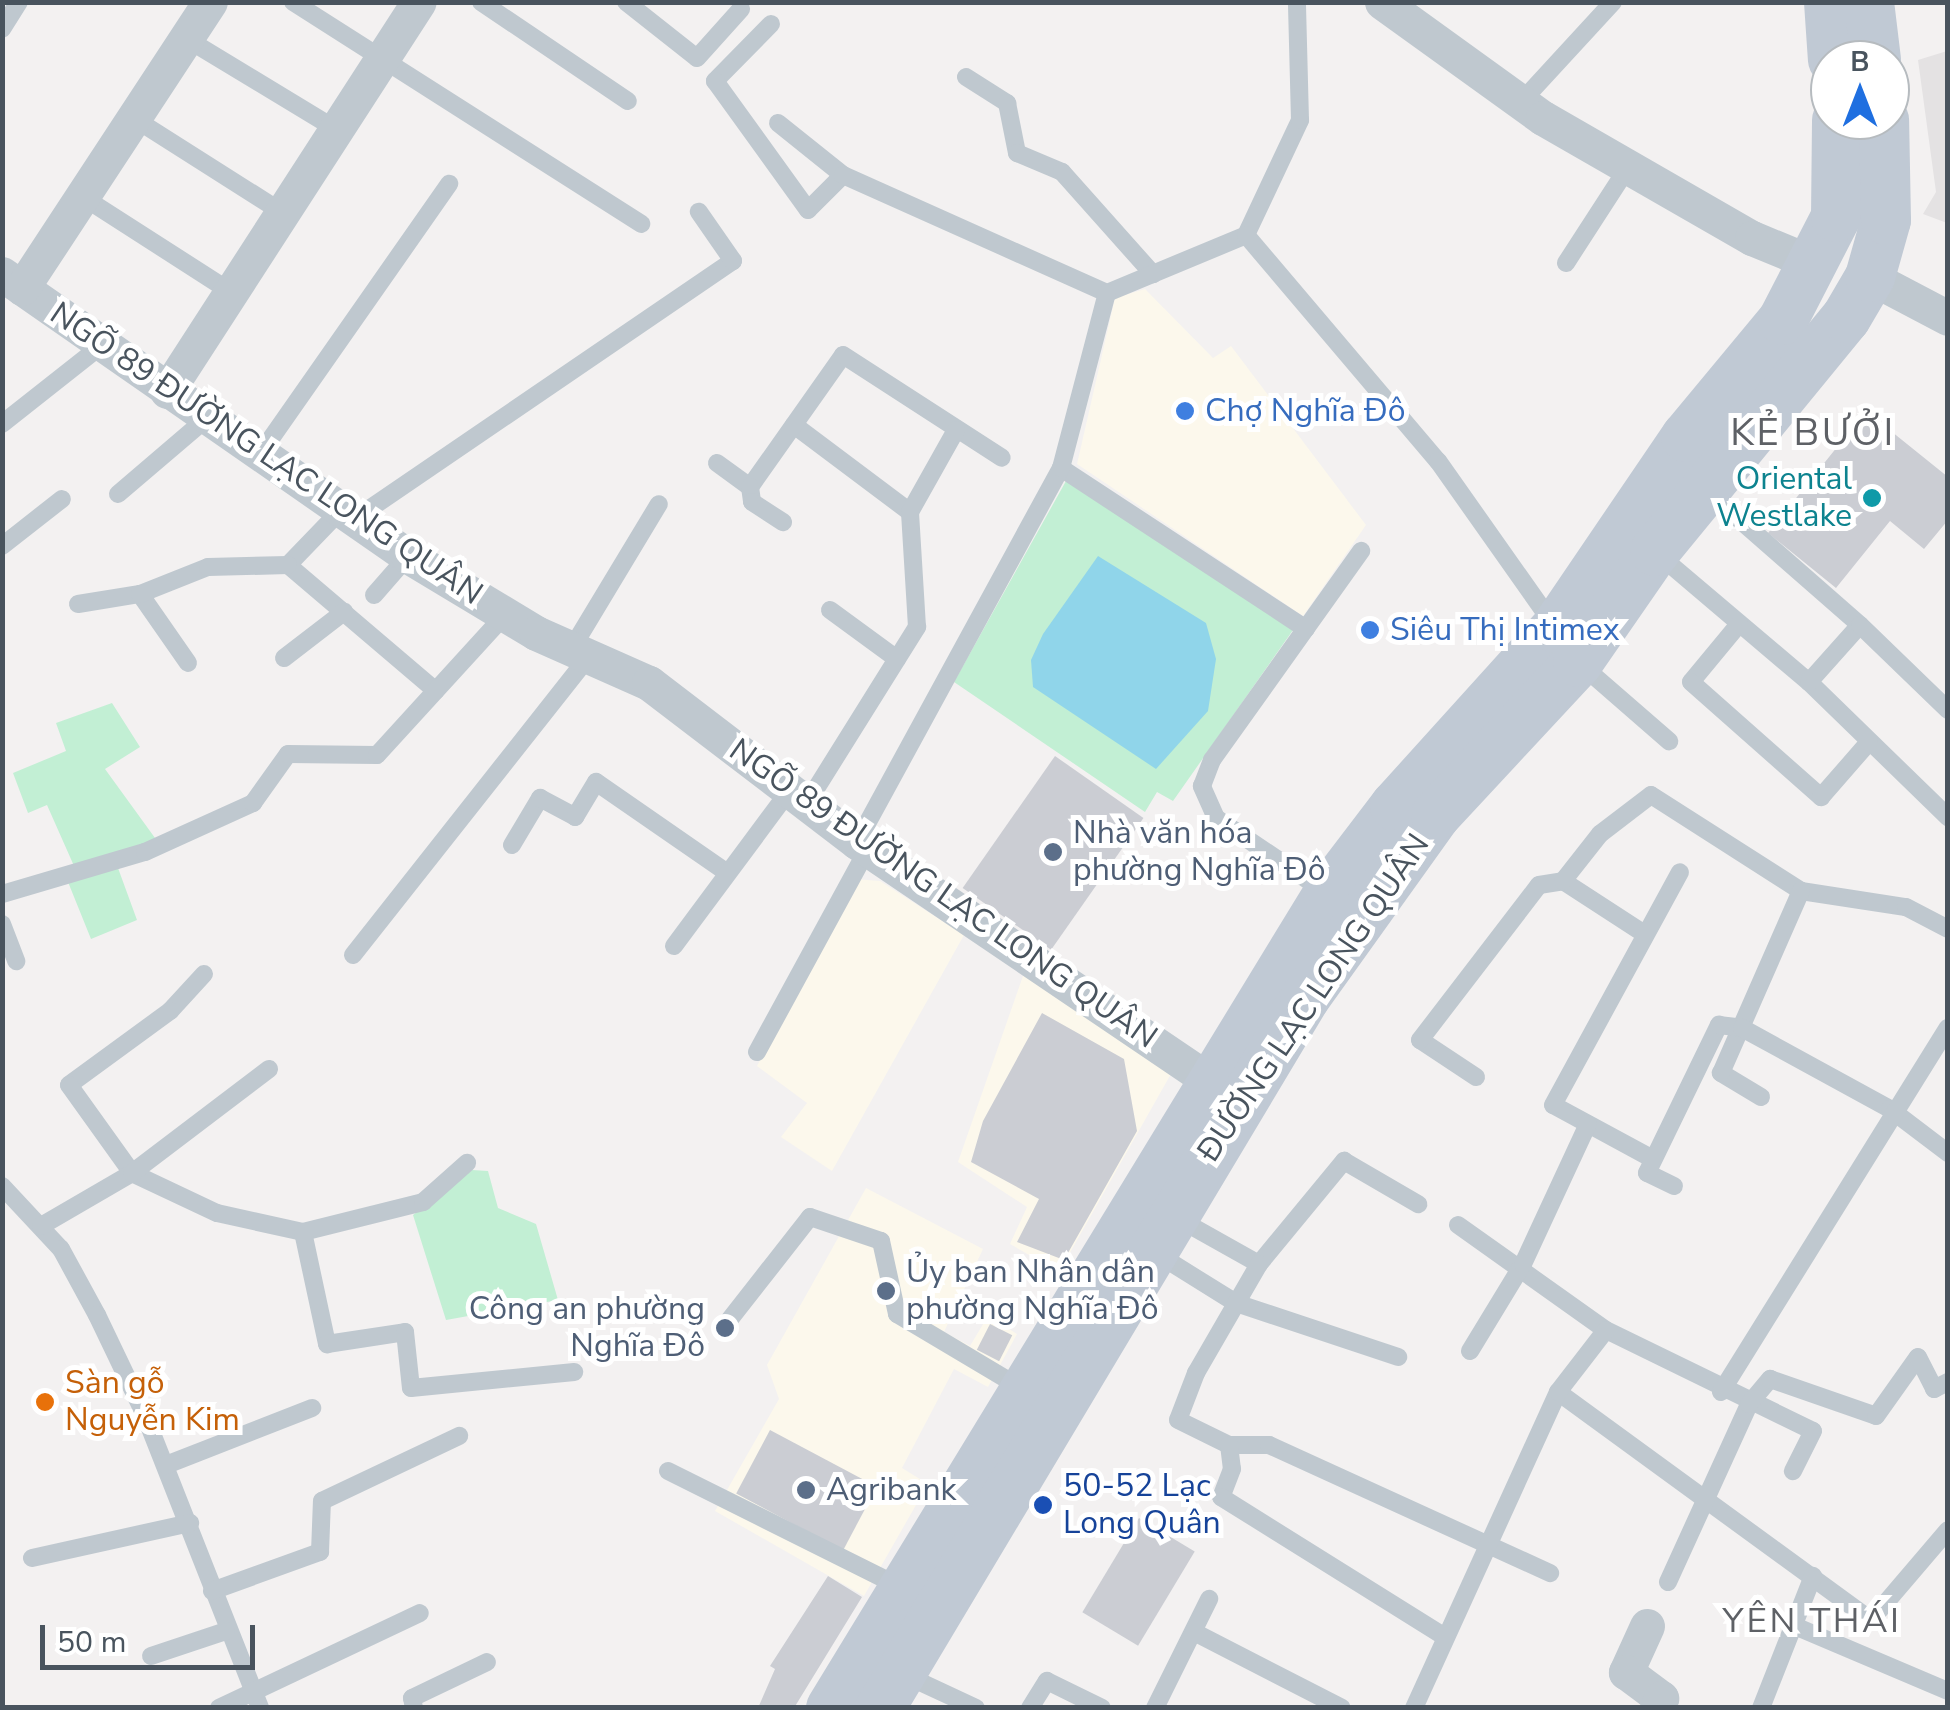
<!DOCTYPE html>
<meta charset="utf-8">
<style>
body{margin:0}
#map{position:relative;width:1950px;height:1710px;overflow:hidden;background:#f3f1f1;font-family:"Nunito Sans",sans-serif}
div>[style]{position:absolute}
[style*='--x']{left:calc(var(--x)*1px);top:calc(var(--y)*1px);width:calc(var(--w)*1px);rotate:calc(var(--a)*1deg)}
.commercial>*{inset:0;background:#fcf8ec}
.education>*{inset:0;background:#e4e2e3}
.green>*{inset:0;background:#c2efd4}
.water>*{inset:0;background:#90d5ea}
.building>*{inset:0;background:#cbcdd3;transform-origin:0 0}
.service>*{height:18px;margin:-9px;padding:0 9px;transform-origin:9px;border-radius:9px;background:#bfc8cf}
.minor>*{height:35px;margin:-17.5px;padding:0 17.5px;transform-origin:17.5px;border-radius:17.5px;background:#bfc8cf}
.secondary>*{height:50px;margin:-25px;padding:0 25px;transform-origin:25px;border-radius:25px;background:#c0c9d4}
.dots>*{width:28px;height:28px;translate:-50% -50%;box-sizing:border-box;border:5px solid #fff;border-radius:50%}
span{translate:-50% -50%;white-space:nowrap;text-align:center;line-height:1.15;-webkit-text-stroke:10px #fff;paint-order:stroke}
.shop-label{font-size:32px;color:#366cbe}
.left{translate:0 -50%;text-align:left}
.street-label{font-size:32px;color:#49545e}
.culture-label{font-size:32px;color:#0d838f}
.right{translate:-100% -50%;text-align:right}
.service-label{font-size:32px;color:#4e5e75}
.food-label{font-size:32px;color:#c56008}
.transit-label{font-size:32px;color:#164399}
.neighbourhood-label{font-size:35px;color:#5e6166;letter-spacing:2.5px}
.quarter-label{font-size:38px;color:#5e6166;letter-spacing:2.5px}
.frame{position:absolute;inset:0;border:5px solid #49545e;pointer-events:none}
.north{position:absolute;left:1810px;top:40px;width:100px;height:100px;box-sizing:border-box;background:#fff;border:2px solid #b6bbbf;border-radius:50%;rotate:0deg;font-size:28px;font-weight:700;line-height:40px;text-align:center;color:#49545e}
.north::after{content:'';display:block;margin:auto;width:35px;height:45px;background:#1f6fe0;clip-path:polygon(50% 0,100% 100%,50% 72%,0 100%)}
.scale{position:absolute;left:40px;top:1625px;width:215px;height:45px;box-sizing:border-box;border:5px solid #49545e;border-top:0;padding-left:12px;font-size:30px;line-height:35px;white-space:nowrap;color:#49545e;-webkit-text-stroke:8px #fff;paint-order:stroke}
</style>
<div id="map">
<div class="commercial">
<div style="clip-path:polygon(1145px 289px,1213px 358px,1231px 346px,1366px 525px,1303px 616px,1077px 464px,1115px 298px)"></div>
<div style="clip-path:polygon(855px 879px,880px 881px,964px 935px,832px 1171px,781px 1137px,807px 1103px,757px 1066px)"></div>
<div style="clip-path:polygon(1024px 973px,1176px 1065px,1059px 1272px,1010px 1244px,1027px 1207px,958px 1162px)"></div>
<div style="clip-path:polygon(866px 1188px,983px 1249px,944px 1332px,970px 1346px,988px 1316px,1017px 1334px,988px 1387px,954px 1369px,902px 1468px,928px 1484px,864px 1596px,715px 1511px,779px 1399px,767px 1365px)"></div>
</div>
<div class="education">
<div style="clip-path:polygon(1947px 51px,1948px 51px,1947px 223px,1923px 214px,1936px 192px,1918px 60px)"></div>
</div>
<div class="green">
<div style="clip-path:polygon(1066px 481px,1293px 630px,1173px 801px,1157px 792px,1145px 812px,954px 682px)"></div>
<div style="clip-path:polygon(112px 703px,140px 747px,105px 769px,163px 849px,118px 868px,137px 920px,91px 939px,68px 882px,78px 875px,47px 805px,28px 813px,13px 773px,66px 751px,56px 723px)"></div>
<div style="clip-path:polygon(472px 1170px,488px 1171px,498px 1208px,536px 1224px,558px 1300px,446px 1320px,413px 1215px)"></div>
</div>
<div class="water">
<div style="clip-path:polygon(1098px 556px,1206px 623px,1216px 659px,1208px 711px,1156px 769px,1033px 687px,1031px 660px,1043px 634px)"></div>
</div>
<div class="building">
<div style="clip-path:polygon(1866px 411px,1948px 477px,1948px 520px,1924px 549px,1890px 521px,1836px 588px,1768px 533px)"></div>
<div style="left:1055px;top:756px;width:108px;height:161px;rotate:35deg"></div>
<div style="clip-path:polygon(1042px 1013px,1124px 1059px,1137px 1131px,1064px 1260px,1017px 1242px,1039px 1199px,971px 1162px,983px 1121px)"></div>
<div style="left:990px;top:1324px;width:25px;height:29px;rotate:27deg"></div>
<div style="left:770px;top:1430px;width:121px;height:72px;rotate:28deg"></div>
<div style="left:1139px;top:1518px;width:65px;height:110px;rotate:31deg"></div>
<div style="clip-path:polygon(828px 1576px,862px 1597px,794px 1708px,758px 1708px,775px 1669px,770px 1666px)"></div>
</div>
<div class="service">
<div style="--x:293;--y:2;--w:413;--a:32.5"></div>
<div style="--x:481;--y:2;--w:177;--a:34"></div>
<div style="--x:626;--y:2;--w:90;--a:38.3"></div>
<div style="--x:697;--y:58;--w:66;--a:-48.1"></div>
<div style="--x:771;--y:24;--w:80;--a:134.5"></div>
<div style="--x:715;--y:81;--w:159;--a:54.2"></div>
<div style="--x:808;--y:210;--w:49;--a:-45"></div>
<div style="--x:2;--y:29;--w:32;--a:-58"></div>
<div style="--x:187;--y:39;--w:175;--a:31.2"></div>
<div style="--x:966;--y:77;--w:49;--a:32.4"></div>
<div style="--x:1007;--y:103;--w:51;--a:78.7"></div>
<div style="--x:1017;--y:153;--w:49;--a:22.9"></div>
<div style="--x:1062;--y:172;--w:137;--a:48.3"></div>
<div style="--x:1522;--y:101;--w:134;--a:-47.4"></div>
<div style="--x:135;--y:119;--w:175;--a:32.4"></div>
<div style="--x:778;--y:123;--w:83;--a:38.7"></div>
<div style="--x:843;--y:175;--w:289;--a:24.1"></div>
<div style="--x:1107;--y:293;--w:151;--a:-22.6"></div>
<div style="--x:1246;--y:235;--w:127;--a:-64.8"></div>
<div style="--x:1300;--y:120;--w:118;--a:-91.5"></div>
<div style="--x:83;--y:197;--w:176;--a:32.7"></div>
<div style="--x:1246;--y:235;--w:297;--a:49.7"></div>
<div style="--x:1438;--y:461;--w:199;--a:54.8"></div>
<div style="--x:1566;--y:263;--w:114;--a:-57.1"></div>
<div style="--x:2;--y:424;--w:127;--a:-38.3"></div>
<div style="--x:794;--y:425;--w:145;--a:36.9"></div>
<div style="--x:260;--y:454;--w:330;--a:-55"></div>
<div style="--x:717;--y:463;--w:41;--a:36"></div>
<div style="--x:750;--y:487;--w:161;--a:-54.8"></div>
<div style="--x:843;--y:355;--w:189;--a:32.9"></div>
<div style="--x:1061;--y:468;--w:293;--a:33.3"></div>
<div style="--x:750;--y:487;--w:15;--a:82"></div>
<div style="--x:752;--y:502;--w:37;--a:33"></div>
<div style="--x:1708;--y:492;--w:202;--a:41.2"></div>
<div style="--x:118;--y:494;--w:118;--a:-40.5"></div>
<div style="--x:340;--y:511;--w:75;--a:133.9"></div>
<div style="--x:288;--y:565;--w:194;--a:40.4"></div>
<div style="--x:353;--y:520;--w:460;--a:-34.3"></div>
<div style="--x:733;--y:261;--w:60;--a:-124.8"></div>
<div style="--x:2;--y:546;--w:76;--a:-38.1"></div>
<div style="--x:1659;--y:555;--w:197;--a:40.3"></div>
<div style="--x:1809;--y:682;--w:194;--a:44.2"></div>
<div style="--x:140;--y:594;--w:84;--a:55.2"></div>
<div style="--x:374;--y:595;--w:52;--a:-48.9"></div>
<div style="--x:78;--y:604;--w:63;--a:-9.2"></div>
<div style="--x:140;--y:594;--w:73;--a:-21.7"></div>
<div style="--x:208;--y:567;--w:80;--a:-1.4"></div>
<div style="--x:830;--y:610;--w:83;--a:36.2"></div>
<div style="--x:1739;--y:624;--w:75;--a:129.6"></div>
<div style="--x:1691;--y:682;--w:174;--a:41.5"></div>
<div style="--x:1821;--y:797;--w:73;--a:-48.9"></div>
<div style="--x:572;--y:648;--w:168;--a:-58.9"></div>
<div style="--x:284;--y:658;--w:76;--a:-37.5"></div>
<div style="--x:1578;--y:662;--w:121;--a:41"></div>
<div style="--x:1809;--y:682;--w:76;--a:-48.2"></div>
<div style="--x:1860;--y:625;--w:122;--a:44"></div>
<div style="--x:807;--y:803;--w:208;--a:-58"></div>
<div style="--x:917;--y:627;--w:115;--a:-93.5"></div>
<div style="--x:910;--y:512;--w:94;--a:-60.7"></div>
<div style="--x:857;--y:842;--w:426;--a:-61.4"></div>
<div style="--x:1061;--y:468;--w:181;--a:-75.3"></div>
<div style="--x:512;--y:845;--w:55;--a:-59.2"></div>
<div style="--x:540;--y:798;--w:40;--a:28"></div>
<div style="--x:575;--y:817;--w:41;--a:-59"></div>
<div style="--x:596;--y:782;--w:158;--a:34.7"></div>
<div style="--x:1563;--y:881;--w:95;--a:33"></div>
<div style="--x:1324;--y:891;--w:130;--a:-145.9"></div>
<div style="--x:1216;--y:818;--w:35;--a:-114"></div>
<div style="--x:1202;--y:786;--w:28;--a:-69"></div>
<div style="--x:1212;--y:760;--w:257;--a:-54.5"></div>
<div style="--x:2;--y:894;--w:149;--a:-16.4"></div>
<div style="--x:145;--y:852;--w:119;--a:-24.4"></div>
<div style="--x:253;--y:803;--w:60;--a:-54.5"></div>
<div style="--x:288;--y:754;--w:89;--a:0.6"></div>
<div style="--x:377;--y:755;--w:190;--a:-47.6"></div>
<div style="--x:2;--y:924;--w:40;--a:69"></div>
<div style="--x:674;--y:946;--w:194;--a:-53.4"></div>
<div style="--x:353;--y:955;--w:377;--a:-51.7"></div>
<div style="--x:204;--y:974;--w:50;--a:132.6"></div>
<div style="--x:170;--y:1011;--w:125;--a:143.8"></div>
<div style="--x:69;--y:1085;--w:108;--a:54.4"></div>
<div style="--x:132;--y:1173;--w:94;--a:25.2"></div>
<div style="--x:217;--y:1213;--w:88;--a:12.5"></div>
<div style="--x:303;--y:1232;--w:124;--a:-14"></div>
<div style="--x:423;--y:1202;--w:59;--a:-41.6"></div>
<div style="--x:757;--y:1052;--w:232;--a:-61.4"></div>
<div style="--x:1476;--y:1077;--w:67;--a:-146.5"></div>
<div style="--x:1420;--y:1040;--w:195;--a:-52.5"></div>
<div style="--x:1539;--y:885;--w:24;--a:-9"></div>
<div style="--x:1563;--y:881;--w:60;--a:-51.8"></div>
<div style="--x:1600;--y:834;--w:64;--a:-37.4"></div>
<div style="--x:1651;--y:795;--w:178;--a:32.6"></div>
<div style="--x:1801;--y:891;--w:106;--a:8.7"></div>
<div style="--x:1906;--y:907;--w:47;--a:27.6"></div>
<div style="--x:1761;--y:1097;--w:47;--a:-149"></div>
<div style="--x:1721;--y:1073;--w:199;--a:-66.3"></div>
<div style="--x:1651;--y:1158;--w:111;--a:-151.6"></div>
<div style="--x:1553;--y:1105;--w:265;--a:-61.4"></div>
<div style="--x:2;--y:1186;--w:86;--a:46.9"></div>
<div style="--x:61;--y:1249;--w:75;--a:61.4"></div>
<div style="--x:97;--y:1315;--w:109;--a:64.4"></div>
<div style="--x:144;--y:1413;--w:317;--a:68.5"></div>
<div style="--x:1674;--y:1186;--w:30;--a:-154"></div>
<div style="--x:1647;--y:1173;--w:165;--a:-64.1"></div>
<div style="--x:1719;--y:1025;--w:23;--a:7"></div>
<div style="--x:1742;--y:1028;--w:169;--a:28.7"></div>
<div style="--x:1890;--y:1109;--w:73;--a:37.2"></div>
<div style="--x:1177;--y:1218;--w:94;--a:29.3"></div>
<div style="--x:1259;--y:1264;--w:134;--a:-50.5"></div>
<div style="--x:1344;--y:1161;--w:86;--a:30.2"></div>
<div style="--x:1458;--y:1225;--w:181;--a:35.4"></div>
<div style="--x:1606;--y:1330;--w:230;--a:26"></div>
<div style="--x:1813;--y:1431;--w:45;--a:116.6"></div>
<div style="--x:41;--y:1226;--w:105;--a:-30.2"></div>
<div style="--x:132;--y:1173;--w:172;--a:-37.2"></div>
<div style="--x:303;--y:1232;--w:115;--a:77.9"></div>
<div style="--x:327;--y:1344;--w:79;--a:-8.7"></div>
<div style="--x:405;--y:1332;--w:56;--a:83.9"></div>
<div style="--x:411;--y:1388;--w:164;--a:-5.6"></div>
<div style="--x:1154;--y:1252;--w:97;--a:31.9"></div>
<div style="--x:1236;--y:1303;--w:171;--a:18.4"></div>
<div style="--x:1259;--y:1264;--w:126;--a:120"></div>
<div style="--x:1196;--y:1373;--w:50;--a:111"></div>
<div style="--x:1178;--y:1420;--w:57;--a:26.1"></div>
<div style="--x:1229;--y:1445;--w:40;--a:0"></div>
<div style="--x:1269;--y:1445;--w:309;--a:24.5"></div>
<div style="--x:723;--y:1328;--w:141;--a:-51.9"></div>
<div style="--x:810;--y:1217;--w:75;--a:18.7"></div>
<div style="--x:881;--y:1241;--w:75;--a:77.6"></div>
<div style="--x:897;--y:1314;--w:147;--a:30.8"></div>
<div style="--x:1470;--y:1351;--w:102;--a:-58.7"></div>
<div style="--x:1523;--y:1264;--w:154;--a:-65.1"></div>
<div style="--x:1558;--y:1392;--w:387;--a:36.1"></div>
<div style="--x:1871;--y:1620;--w:118;--a:-49.5"></div>
<div style="--x:1721;--y:1392;--w:429;--a:-58.1"></div>
<div style="--x:1229;--y:1445;--w:24;--a:83"></div>
<div style="--x:1232;--y:1469;--w:30;--a:111"></div>
<div style="--x:1221;--y:1497;--w:264;--a:32"></div>
<div style="--x:166;--y:1465;--w:157;--a:-21.3"></div>
<div style="--x:668;--y:1471;--w:263;--a:26.5"></div>
<div style="--x:32;--y:1558;--w:162;--a:-12.5"></div>
<div style="--x:1668;--y:1582;--w:196;--a:-65.5"></div>
<div style="--x:1749;--y:1404;--w:33;--a:-50"></div>
<div style="--x:1770;--y:1379;--w:112;--a:19.2"></div>
<div style="--x:1876;--y:1416;--w:72;--a:-54.6"></div>
<div style="--x:1918;--y:1357;--w:36;--a:63"></div>
<div style="--x:1934;--y:1389;--w:16;--a:-27"></div>
<div style="--x:212;--y:1591;--w:115;--a:-19.9"></div>
<div style="--x:320;--y:1552;--w:51;--a:-87.8"></div>
<div style="--x:322;--y:1501;--w:152;--a:-25.4"></div>
<div style="--x:1797;--y:1627;--w:164;--a:23"></div>
<div style="--x:1194;--y:1632;--w:166;--a:27.2"></div>
<div style="--x:151;--y:1656;--w:79;--a:-18.4"></div>
<div style="--x:905;--y:1675;--w:78;--a:24.9"></div>
<div style="--x:219;--y:1708;--w:222;--a:-25.3"></div>
<div style="--x:414;--y:1708;--w:10;--a:-101"></div>
<div style="--x:412;--y:1698;--w:83;--a:-25.6"></div>
<div style="--x:1030;--y:1708;--w:32;--a:-58"></div>
<div style="--x:1047;--y:1681;--w:61;--a:26.1"></div>
<div style="--x:1155;--y:1708;--w:122;--a:-63.6"></div>
<div style="--x:1414;--y:1708;--w:347;--a:-65.5"></div>
<div style="--x:1558;--y:1392;--w:78;--a:-52.3"></div>
<div style="--x:1761;--y:1708;--w:142;--a:-68.5"></div>
</div>
<div class="minor">
<div style="--x:1382;--y:2;--w:198;--a:35.8"></div>
<div style="--x:1543;--y:118;--w:241;--a:29.9"></div>
<div style="--x:1752;--y:238;--w:68;--a:22.4"></div>
<div style="--x:2;--y:274;--w:494;--a:34.8"></div>
<div style="--x:408;--y:556;--w:149;--a:31"></div>
<div style="--x:536;--y:633;--w:124;--a:23.9"></div>
<div style="--x:649;--y:683;--w:262;--a:37.4"></div>
<div style="--x:857;--y:842;--w:425;--a:34.1"></div>
<div style="--x:1870;--y:277;--w:88;--a:27.7"></div>
<div style="--x:22;--y:288;--w:342;--a:-56.7"></div>
<div style="--x:167;--y:391;--w:463;--a:-57.1"></div>
<div style="--x:1647;--y:1626;--w:51;--a:114.5"></div>
<div style="--x:1626;--y:1672;--w:44;--a:36.6"></div>
<div style="--x:1661;--y:1698;--w:11;--a:112"></div>
</div>
<div class="secondary">
<div style="--x:1829;--y:2;--w:58;--a:86.1"></div>
<div style="--x:1869;--y:2;--w:58;--a:83.1"></div>
<div style="--x:831;--y:1708;--w:954;--a:-58.59"></div>
<div style="--x:1328;--y:894;--w:111;--a:-52.7"></div>
<div style="--x:1395;--y:806;--w:240;--a:-47.9"></div>
<div style="--x:1556;--y:628;--w:231;--a:-55.8"></div>
<div style="--x:1686;--y:437;--w:152;--a:-50.3"></div>
<div style="--x:1783;--y:320;--w:116;--a:-62.8"></div>
<div style="--x:1836;--y:217;--w:97;--a:-89.4"></div>
<div style="--x:880;--y:1708;--w:827;--a:-59.1"></div>
<div style="--x:1305;--y:998;--w:225;--a:-54.4"></div>
<div style="--x:1436;--y:815;--w:209;--a:-47.1"></div>
<div style="--x:1578;--y:662;--w:135;--a:-55.3"></div>
<div style="--x:1655;--y:551;--w:301;--a:-50.7"></div>
<div style="--x:1846;--y:318;--w:48;--a:-59.7"></div>
<div style="--x:1870;--y:277;--w:59;--a:-74.3"></div>
<div style="--x:1886;--y:220;--w:100;--a:-91.1"></div>
</div>
<div class="dots">
<div style="left:1185px;top:411px;background:#3f7fe0"></div>
<div style="left:1872px;top:498px;background:#0f9aa8"></div>
<div style="left:1370px;top:630px;background:#3f7fe0"></div>
<div style="left:1053px;top:852px;background:#5c6f8a"></div>
<div style="left:886px;top:1291px;background:#5c6f8a"></div>
<div style="left:725px;top:1328px;background:#5c6f8a"></div>
<div style="left:45px;top:1402px;background:#e8710a"></div>
<div style="left:806px;top:1490px;background:#5c6f8a"></div>
<div style="left:1043px;top:1505px;background:#1a4fb4"></div>
</div>
<div class="shop-label">
<span class="left" style="left:1205px;top:411px">Chợ Nghĩa Đô</span>
<span class="left" style="left:1390px;top:630px">Siêu Thị Intimex</span>
</div>
<div class="street-label">
<span style="left:266px;top:454px;rotate:34deg">NGÕ 89 ĐƯỜNG LẠC LONG QUÂN</span>
<span style="left:943px;top:894px;rotate:35deg">NGÕ 89 ĐƯỜNG LẠC LONG QUÂN</span>
<span style="left:1314px;top:998px;rotate:-56deg">ĐƯỜNG LẠC LONG QUÂN</span>
</div>
<div class="culture-label">
<span class="right" style="left:1852px;top:498px">Oriental<br>Westlake</span>
</div>
<div class="service-label">
<span class="left" style="left:1073px;top:852px">Nhà văn hóa<br>phường Nghĩa Đô</span>
<span class="left" style="left:906px;top:1291px">Ủy ban Nhân dân<br>phường Nghĩa Đô</span>
<span class="right" style="left:705px;top:1328px">Công an phường<br>Nghĩa Đô</span>
<span class="left" style="left:826px;top:1490px">Agribank</span>
</div>
<div class="food-label">
<span class="left" style="left:65px;top:1402px">Sàn gỗ<br>Nguyễn Kim</span>
</div>
<div class="transit-label">
<span class="left" style="left:1063px;top:1505px">50-52 Lạc<br>Long Quân</span>
</div>
<div class="neighbourhood-label">
<span style="left:1812px;top:1621px">YÊN THÁI</span>
</div>
<div class="quarter-label">
<span style="left:1813px;top:433px">KẺ BƯỞI</span>
</div>
<div class="frame"></div>
<div class="north">B</div>
<div class="scale">50 m</div>
</div>
